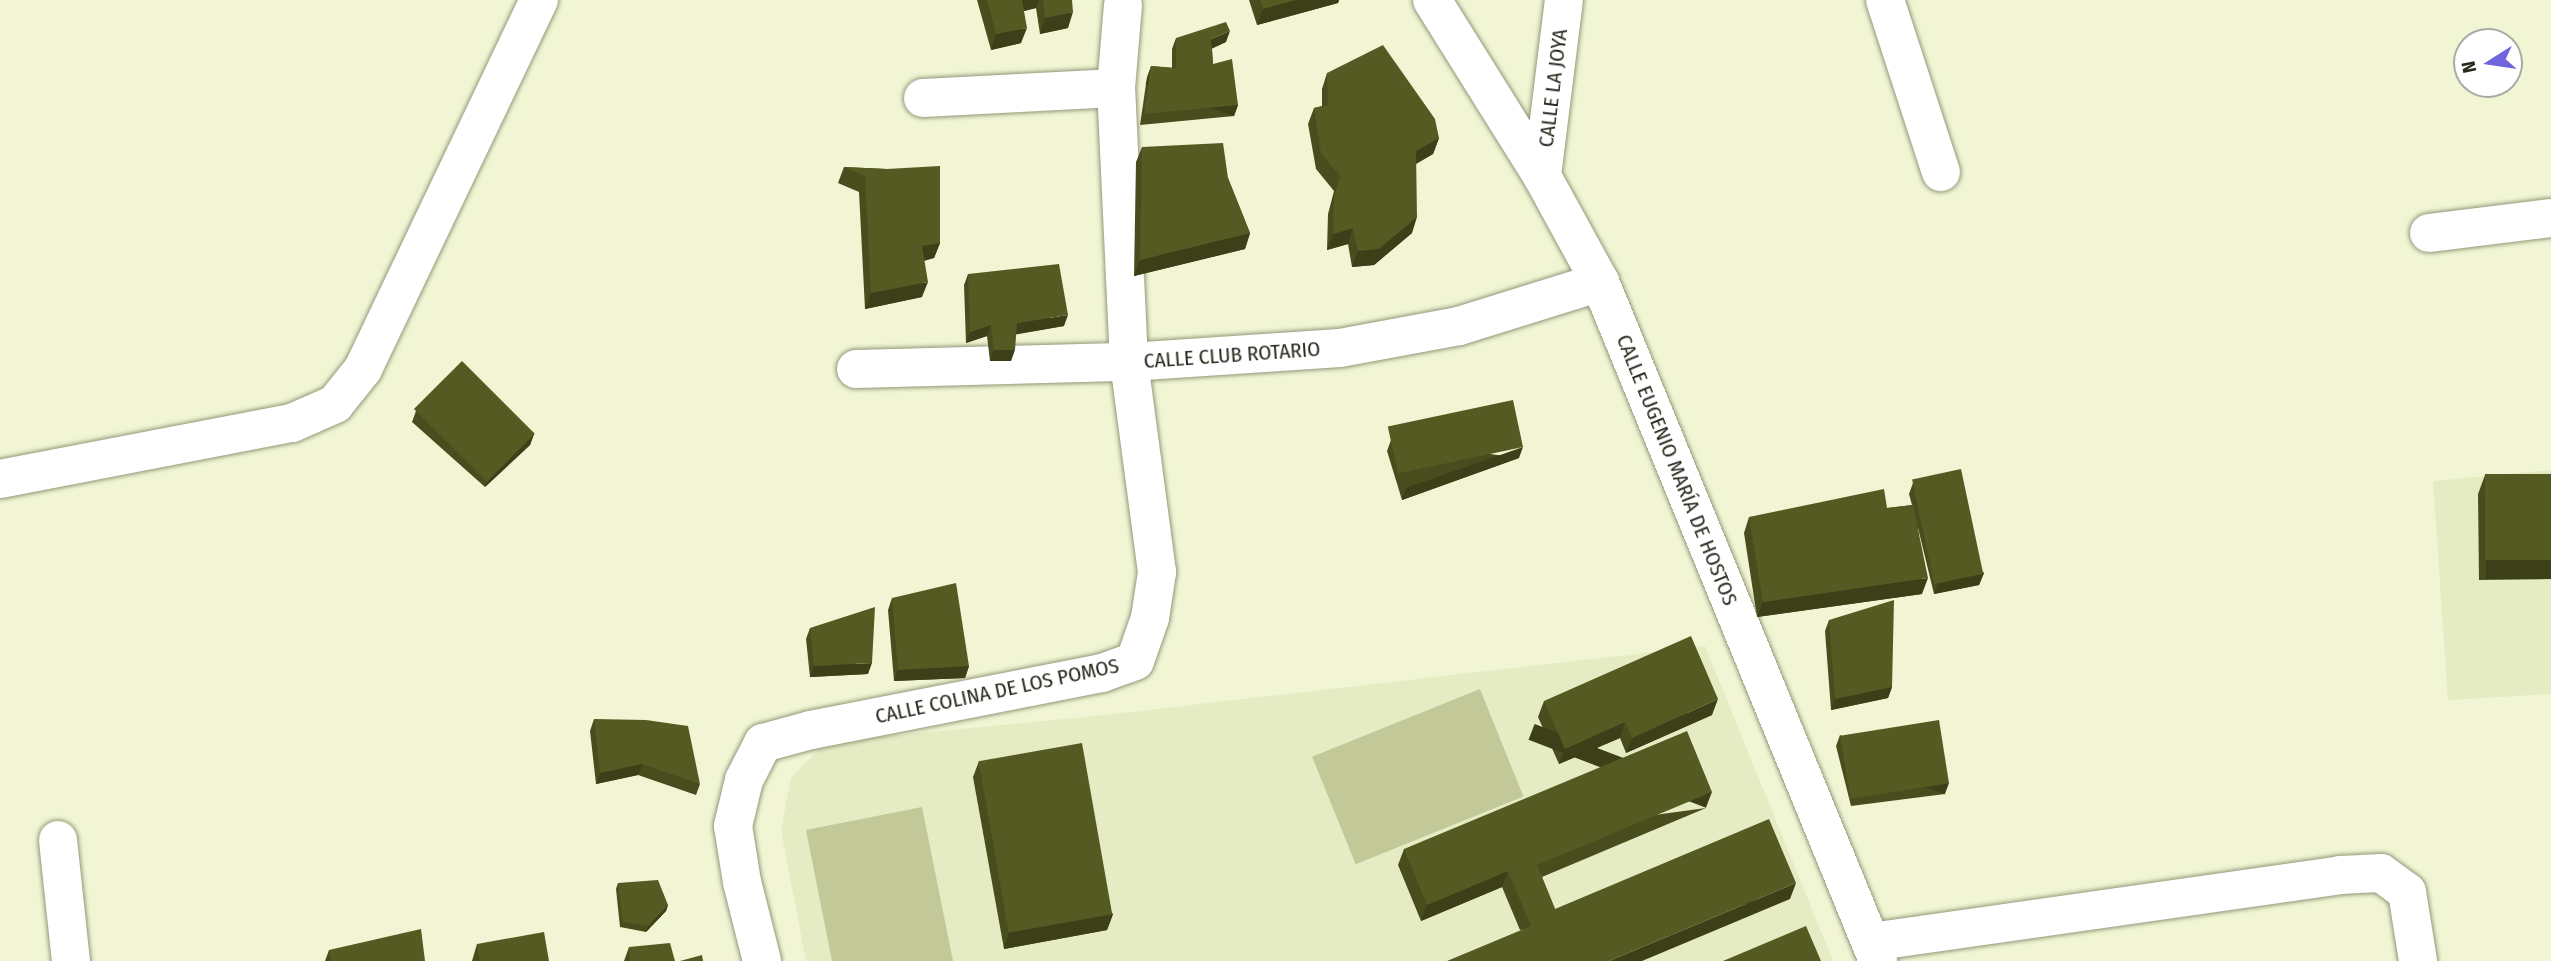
<!DOCTYPE html>
<meta charset="utf-8">
<style>
body{margin:0}
#map{position:relative;width:2551px;height:961px;overflow:hidden;background:#f1f5d4;font-family:"Fira Sans Condensed",sans-serif}
div>[style]{position:absolute}
[style*='--x']{left:calc(var(--x)*1px);top:calc(var(--y)*1px);width:calc(var(--w)*1px);rotate:calc(var(--a)*1deg)}
.built>*{inset:0;background:#e5ebc3}
.green>*{inset:0;background:#c2c897;transform-origin:0 0}
.roads{filter:drop-shadow(0 0 2px #949879) drop-shadow(0 0 2px #949879)}
.minor>*{height:38px;margin:-19px;padding:0 19px;transform-origin:19px;border-radius:19px;background:#fff}
.wall>*{inset:0;background:#494d1e}
.shaded-wall>*{inset:0;background:#3c3f18;transform-origin:0 0}
.building>*{inset:0;background:#555a23;transform-origin:0 0}
span{translate:-50% -50%;white-space:nowrap;text-align:center;line-height:1.15;-webkit-text-stroke:7px #fff;paint-order:stroke}
.street-label{font-size:21px;color:#28291d}
.north{position:absolute;left:2453px;top:28px;width:70px;height:70px;box-sizing:border-box;background:#fff;border:2px solid #a9a9a5;border-radius:50%;rotate:258deg;font-size:19px;font-weight:700;line-height:28px;text-align:center;color:#28291d}
.north::after{content:'';display:block;margin:auto;width:24px;height:32px;background:#7064df;clip-path:polygon(50% 0,100% 100%,50% 72%,0 100%)}
</style>
<div id="map">
<div class="built">
<div style="clip-path:polygon(2551px 470px,2551px 694px,2448px 700px,2433px 481px)"></div>
<div style="clip-path:polygon(1705px 646px,1833px 961px,806px 961px,781px 830px,791px 778px,826px 742px,1086px 717px)"></div>
</div>
<div class="green">
<div style="left:1480px;top:689px;width:116px;height:181px;rotate:68deg"></div>
<div style="clip-path:polygon(922px 807px,953px 961px,832px 961px,806px 830px)"></div>
</div>
<div class="roads">
<div class="minor">
<div style="--x:1432;--y:0;--w:208;--a:58"></div>
<div style="--x:1542;--y:176;--w:121;--a:61.3"></div>
<div style="--x:1600;--y:282;--w:734;--a:67.73"></div>
<div style="--x:1885;--y:0;--w:181;--a:72"></div>
<div style="--x:923;--y:98;--w:193;--a:-3"></div>
<div style="--x:1542;--y:176;--w:177;--a:-82.9"></div>
<div style="--x:2429;--y:233;--w:123;--a:-7"></div>
<div style="--x:856;--y:369;--w:273;--a:-1.5"></div>
<div style="--x:1129;--y:362;--w:211;--a:-3.8"></div>
<div style="--x:1340;--y:348;--w:121;--a:-10.5"></div>
<div style="--x:1459;--y:326;--w:148;--a:-17.3"></div>
<div style="--x:0;--y:479;--w:297;--a:-10.9"></div>
<div style="--x:292;--y:423;--w:47;--a:-23.8"></div>
<div style="--x:335;--y:404;--w:45;--a:-51.3"></div>
<div style="--x:363;--y:369;--w:409;--a:-64.5"></div>
<div style="--x:58;--y:840;--w:122;--a:83.9"></div>
<div style="--x:1871;--y:942;--w:474;--a:-8.1"></div>
<div style="--x:2340;--y:875;--w:41;--a:-2.8"></div>
<div style="--x:2381;--y:873;--w:32;--a:36"></div>
<div style="--x:2407;--y:892;--w:70;--a:80.9"></div>
<div style="--x:762;--y:961;--w:81;--a:-104.2"></div>
<div style="--x:742;--y:882;--w:57;--a:-99.1"></div>
<div style="--x:733;--y:826;--w:47;--a:-76.6"></div>
<div style="--x:744;--y:780;--w:42;--a:-62.8"></div>
<div style="--x:763;--y:743;--w:50;--a:-15.2"></div>
<div style="--x:811;--y:730;--w:297;--a:-11.1"></div>
<div style="--x:1102;--y:673;--w:35;--a:-20"></div>
<div style="--x:1135;--y:661;--w:46;--a:-70.8"></div>
<div style="--x:1150;--y:618;--w:47;--a:-81.3"></div>
<div style="--x:1157;--y:572;--w:212;--a:-97.6"></div>
<div style="--x:1129;--y:362;--w:274;--a:-92.7"></div>
<div style="--x:1116;--y:88;--w:83;--a:-85.2"></div>
</div>
</div>
<div class="wall">
<div style="clip-path:polygon(977px 0,1072px 0,1068px 28px,1040px 34px,1036px 8px,1024px 11px,1021px 43px,991px 50px)"></div>
<div style="clip-path:polygon(1249px 0,1339px 0,1338px 3px,1257px 25px)"></div>
<div style="clip-path:polygon(1176px 38px,1226px 42px,1212px 48px,1213px 64px,1238px 105px,1234px 116px,1140px 125px,1147px 77px,1151px 66px,1172px 68px,1172px 49px)"></div>
<div style="clip-path:polygon(1327px 73px,1439px 138px,1433px 154px,1416px 164px,1412px 233px,1374px 265px,1352px 267px,1348px 244px,1327px 250px,1328px 214px,1334px 191px,1316px 169px,1308px 124px,1314px 108px,1322px 106px,1322px 89px)"></div>
<div style="clip-path:polygon(1142px 147px,1228px 178px,1250px 233px,1245px 249px,1134px 276px,1136px 162px)"></div>
<div style="clip-path:polygon(844px 167px,887px 169px,940px 243px,934px 258px,924px 261px,922px 297px,865px 309px,859px 192px,838px 183px)"></div>
<div style="clip-path:polygon(968px 274px,1064px 326px,1016px 334px,1011px 361px,990px 361px,987px 336px,966px 343px,964px 285px)"></div>
<div style="clip-path:polygon(416px 411px,534px 434px,530px 445px,485px 487px,412px 422px)"></div>
<div style="clip-path:polygon(1391px 440px,1519px 458px,1402px 500px,1387px 451px)"></div>
<div style="clip-path:polygon(2551px 474px,2551px 579px,2479px 580px,2478px 494px,2485px 475px)"></div>
<div style="clip-path:polygon(1913px 483px,1984px 573px,1979px 585px,1934px 594px,1918px 528px,1922px 594px,1757px 617px,1744px 533px,1749px 517px,1887px 508px,1912px 505px,1909px 494px)"></div>
<div style="clip-path:polygon(892px 598px,969px 666px,965px 678px,894px 681px,888px 610px)"></div>
<div style="clip-path:polygon(1829px 620px,1892px 687px,1888px 698px,1831px 710px,1825px 631px)"></div>
<div style="clip-path:polygon(810px 628px,868px 674px,810px 677px,806px 639px)"></div>
<div style="clip-path:polygon(1544px 701px,1712px 715px,1626px 753px,1620px 738px,1559px 764px,1538px 717px)"></div>
<div style="clip-path:polygon(594px 719px,700px 784px,696px 795px,638px 775px,596px 784px,590px 731px)"></div>
<div style="clip-path:polygon(1840px 735px,1945px 794px,1851px 806px,1836px 746px)"></div>
<div style="clip-path:polygon(979px 761px,1113px 914px,1107px 930px,1004px 949px,973px 777px)"></div>
<div style="clip-path:polygon(1706px 808px,1542px 877px,1555px 909px,1790px 899px,1520px 930px,1502px 887px,1421px 921px,1398px 865px,1404px 849px)"></div>
<div style="clip-path:polygon(618px 883px,668px 905px,666px 911px,646px 932px,620px 927px,616px 889px)"></div>
<div style="clip-path:polygon(477px 944px,549px 961px,472px 961px)"></div>
<div style="clip-path:polygon(629px 947px,675px 961px,624px 961px)"></div>
<div style="clip-path:polygon(329px 950px,425px 961px,325px 961px)"></div>
</div>
<div class="shaded-wall">
<div style="clip-path:polygon(1021px 0,1039px 0,1036px 8px,1016px 13px)"></div>
<div style="clip-path:polygon(1296px 0,1339px 0,1338px 3px,1257px 25px,1263px 9px)"></div>
<div style="clip-path:polygon(1073px 12px,1068px 28px,1040px 34px,1045px 18px)"></div>
<div style="clip-path:polygon(1027px 28px,1021px 43px,991px 50px,996px 34px)"></div>
<div style="clip-path:polygon(1230px 31px,1226px 42px,1207px 51px,1211px 39px)"></div>
<div style="left:1238px;top:105px;width:12px;height:94px;rotate:110deg"></div>
<div style="clip-path:polygon(1439px 138px,1433px 154px,1410px 167px,1416px 151px)"></div>
<div style="clip-path:polygon(1417px 217px,1412px 233px,1374px 265px,1352px 267px,1358px 251px)"></div>
<div style="clip-path:polygon(1353px 228px,1348px 244px,1327px 250px,1333px 234px)"></div>
<div style="clip-path:polygon(1250px 233px,1245px 249px,1134px 276px,1140px 260px)"></div>
<div style="clip-path:polygon(940px 243px,934px 258px,916px 262px,922px 246px)"></div>
<div style="clip-path:polygon(928px 282px,922px 297px,865px 309px,871px 293px)"></div>
<div style="clip-path:polygon(1068px 315px,1064px 326px,1013px 335px,1017px 323px)"></div>
<div style="clip-path:polygon(991px 325px,987px 336px,966px 343px,970px 332px)"></div>
<div style="clip-path:polygon(994px 350px,1015px 350px,1011px 361px,990px 361px)"></div>
<div style="clip-path:polygon(534px 434px,530px 445px,485px 487px,489px 476px)"></div>
<div style="clip-path:polygon(1523px 447px,1519px 458px,1402px 500px,1406px 488px)"></div>
<div style="left:2551px;top:560px;width:19px;height:65px;rotate:90deg"></div>
<div style="clip-path:polygon(1984px 573px,1979px 585px,1934px 594px,1938px 583px)"></div>
<div style="clip-path:polygon(1928px 578px,1922px 594px,1757px 617px,1763px 602px)"></div>
<div style="clip-path:polygon(872px 663px,868px 674px,810px 677px,814px 666px)"></div>
<div style="clip-path:polygon(969px 666px,965px 678px,894px 681px,898px 670px)"></div>
<div style="clip-path:polygon(1892px 687px,1888px 698px,1831px 710px,1835px 699px)"></div>
<div style="clip-path:polygon(1718px 699px,1712px 715px,1626px 753px,1632px 738px)"></div>
<div style="clip-path:polygon(1625px 722px,1620px 738px,1559px 764px,1565px 749px)"></div>
<div style="clip-path:polygon(642px 764px,638px 775px,596px 784px,600px 773px)"></div>
<div style="left:1949px;top:783px;width:12px;height:95px;rotate:110deg"></div>
<div style="left:1712px;top:792px;width:17px;height:190px;rotate:111deg"></div>
<div style="clip-path:polygon(1508px 871px,1502px 887px,1421px 921px,1427px 905px)"></div>
<div style="clip-path:polygon(1796px 883px,1790px 899px,1642px 961px,1609px 961px)"></div>
<div style="clip-path:polygon(668px 905px,666px 911px,646px 932px,648px 926px)"></div>
<div style="clip-path:polygon(1113px 914px,1107px 930px,1004px 949px,1009px 933px)"></div>
</div>
<div class="building">
<div style="clip-path:polygon(987px 0,1022px 0,1027px 28px,996px 34px)"></div>
<div style="clip-path:polygon(1043px 0,1072px 0,1073px 12px,1045px 18px)"></div>
<div style="clip-path:polygon(1260px 0,1296px 0,1263px 9px)"></div>
<div style="clip-path:polygon(1226px 22px,1230px 31px,1211px 39px,1213px 64px,1232px 59px,1238px 105px,1144px 114px,1151px 66px,1176px 68px,1176px 38px)"></div>
<div style="clip-path:polygon(1383px 45px,1435px 119px,1439px 138px,1416px 151px,1417px 217px,1379px 249px,1358px 251px,1353px 228px,1333px 234px,1334px 198px,1340px 176px,1321px 153px,1314px 108px,1328px 105px,1327px 73px)"></div>
<div style="clip-path:polygon(1223px 143px,1228px 178px,1250px 233px,1140px 260px,1142px 147px)"></div>
<div style="clip-path:polygon(940px 166px,940px 243px,922px 246px,928px 282px,871px 293px,865px 176px,844px 167px,887px 169px)"></div>
<div style="clip-path:polygon(1059px 264px,1068px 315px,1017px 323px,1015px 350px,994px 350px,991px 325px,970px 332px,968px 274px)"></div>
<div style="left:462px;top:361px;width:103px;height:68px;rotate:45deg"></div>
<div style="left:1513px;top:400px;width:48px;height:128px;rotate:78deg"></div>
<div style="left:1961px;top:469px;width:107px;height:50px;rotate:78deg"></div>
<div style="left:2551px;top:474px;width:86px;height:66px;rotate:90deg"></div>
<div style="clip-path:polygon(1884px 489px,1887px 508px,1913px 505px,1928px 578px,1763px 602px,1749px 517px)"></div>
<div style="clip-path:polygon(956px 583px,969px 666px,898px 670px,892px 598px)"></div>
<div style="clip-path:polygon(1894px 600px,1892px 687px,1835px 699px,1829px 620px)"></div>
<div style="clip-path:polygon(875px 607px,872px 663px,814px 666px,810px 628px)"></div>
<div style="clip-path:polygon(1691px 636px,1718px 699px,1632px 738px,1625px 722px,1565px 749px,1544px 701px)"></div>
<div style="clip-path:polygon(594px 719px,646px 720px,688px 726px,700px 784px,642px 764px,600px 773px)"></div>
<div style="left:1939px;top:720px;width:64px;height:100px;rotate:81deg"></div>
<div style="clip-path:polygon(1687px 731px,1712px 792px,1537px 865px,1555px 909px,1769px 819px,1796px 883px,1609px 961px,1447px 961px,1531px 926px,1508px 871px,1427px 905px,1404px 849px)"></div>
<div style="left:1082px;top:743px;width:174px;height:105px;rotate:80deg"></div>
<div style="clip-path:polygon(658px 880px,668px 905px,648px 926px,623px 922px,618px 883px)"></div>
<div style="clip-path:polygon(1806px 926px,1821px 961px,1723px 961px)"></div>
<div style="clip-path:polygon(421px 929px,425px 961px,331px 961px,329px 950px)"></div>
<div style="clip-path:polygon(544px 932px,549px 961px,480px 961px,477px 944px)"></div>
<div style="clip-path:polygon(670px 943px,675px 961px,630px 961px,629px 947px)"></div>
<div style="clip-path:polygon(702px 955px,703px 961px,680px 961px)"></div>
</div>
<div class="street-label">
<span style="left:1553px;top:88px;rotate:-83deg">CALLE LA JOYA</span>
<span style="left:1232px;top:355px;rotate:-4deg">CALLE CLUB ROTARIO</span>
<span style="left:1677px;top:470px;rotate:68deg">CALLE EUGENIO MARÍA DE HOSTOS</span>
<span style="left:997px;top:691px;rotate:-12deg">CALLE COLINA DE LOS POMOS</span>
</div>
<div class="north">N</div>
</div>
